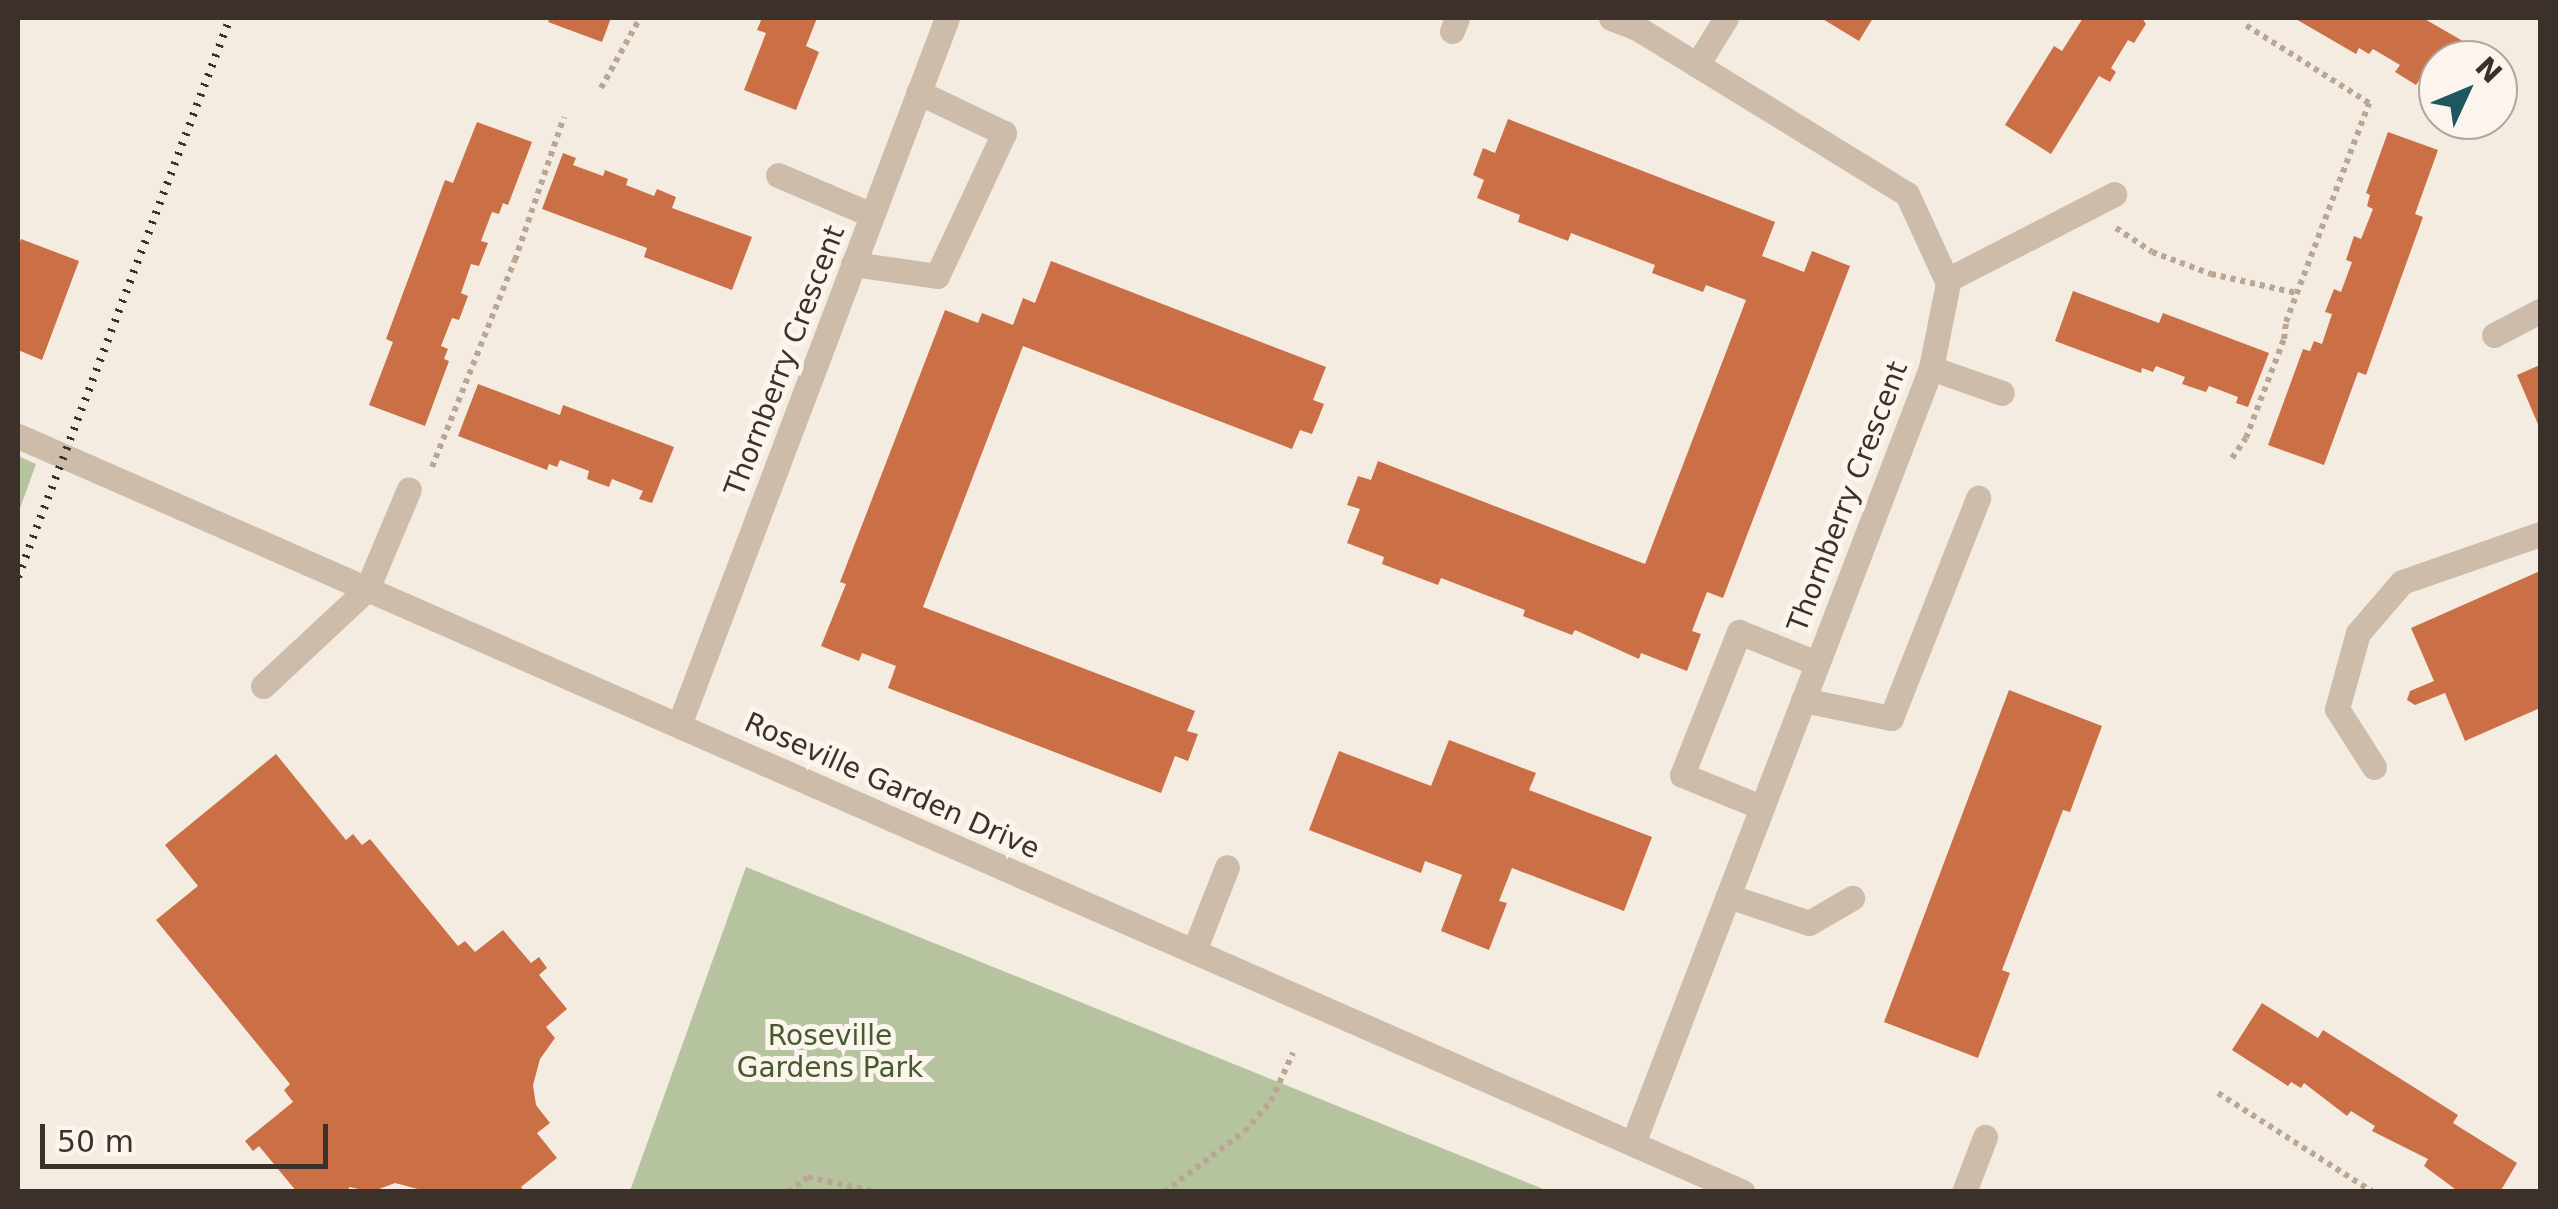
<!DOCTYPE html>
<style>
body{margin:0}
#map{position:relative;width:2558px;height:1209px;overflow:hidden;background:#f4ece0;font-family:"DejaVu Sans",sans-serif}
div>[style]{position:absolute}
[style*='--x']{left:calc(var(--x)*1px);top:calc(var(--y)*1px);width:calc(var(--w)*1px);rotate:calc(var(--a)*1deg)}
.green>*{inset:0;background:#b5c49e}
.building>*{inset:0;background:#cb6f47}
.path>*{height:6px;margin-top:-3px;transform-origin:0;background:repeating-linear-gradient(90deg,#b9a794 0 5px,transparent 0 10px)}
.minor>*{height:25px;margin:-12.5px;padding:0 12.5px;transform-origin:12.5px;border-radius:12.5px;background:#cdbcaa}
.rail>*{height:8px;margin-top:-4px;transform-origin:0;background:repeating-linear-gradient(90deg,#3b302a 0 2.5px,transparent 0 10.5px)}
span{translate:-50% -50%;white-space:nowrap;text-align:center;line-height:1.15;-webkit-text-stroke:10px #fbf5ed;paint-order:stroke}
.street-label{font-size:28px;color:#3b302a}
.park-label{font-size:28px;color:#475a2d}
.frame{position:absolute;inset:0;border:20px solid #3b302a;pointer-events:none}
.north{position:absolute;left:2418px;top:40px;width:100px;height:100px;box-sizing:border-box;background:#fbf5ed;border:2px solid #aea69f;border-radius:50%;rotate:46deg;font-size:28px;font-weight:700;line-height:40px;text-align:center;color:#3b302a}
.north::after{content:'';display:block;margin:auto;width:35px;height:45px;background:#1d575f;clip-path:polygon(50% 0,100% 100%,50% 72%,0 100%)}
.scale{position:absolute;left:40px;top:1124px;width:288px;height:45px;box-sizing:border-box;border:5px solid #3b302a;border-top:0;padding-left:12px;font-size:30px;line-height:35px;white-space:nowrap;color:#3b302a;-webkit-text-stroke:8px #fbf5ed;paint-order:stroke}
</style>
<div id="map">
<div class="green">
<div style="clip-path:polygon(18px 456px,36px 464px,18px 514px)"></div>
<div style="clip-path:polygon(746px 867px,1548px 1191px,630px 1191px)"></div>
</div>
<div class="building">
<div style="clip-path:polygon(550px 18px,611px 18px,602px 42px,548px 22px)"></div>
<div style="clip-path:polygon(762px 18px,817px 18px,806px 46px,819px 52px,796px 110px,744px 90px,766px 33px,757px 30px)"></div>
<div style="clip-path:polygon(1821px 18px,1873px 18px,1859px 41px)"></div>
<div style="clip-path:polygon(2083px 18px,2142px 18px,2146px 24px,2134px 43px,2128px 40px,2111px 68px,2116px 72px,2110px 82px,2099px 76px,2051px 154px,2005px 125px,2054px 46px,2062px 51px)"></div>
<div style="clip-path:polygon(2294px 18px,2423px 18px,2487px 55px,2484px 60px,2438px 60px,2438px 89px,2420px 79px,2416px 85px,2400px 75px,2395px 72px,2400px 65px,2373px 49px,2369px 54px,2359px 48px,2356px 54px)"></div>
<div style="clip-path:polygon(1508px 119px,1775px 222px,1762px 256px,1804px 272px,1812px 251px,1850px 266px,1723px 598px,1707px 592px,1692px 631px,1701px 634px,1687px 671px,1641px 653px,1639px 659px,1575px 630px,1572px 635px,1523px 616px,1525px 610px,1441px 578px,1438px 585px,1382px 564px,1384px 557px,1347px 543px,1360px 509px,1347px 505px,1358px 476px,1371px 480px,1378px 461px,1645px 564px,1746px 300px,1706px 285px,1703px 292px,1652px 273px,1655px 265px,1571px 233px,1568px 241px,1518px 222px,1520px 215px,1477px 198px,1484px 180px,1473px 175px,1483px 148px,1495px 153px)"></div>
<div style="clip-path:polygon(477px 122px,532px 142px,508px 205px,503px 203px,499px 214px,492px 212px,481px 241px,488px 243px,479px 266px,471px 264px,461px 293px,468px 296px,459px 320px,452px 318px,441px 346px,448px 349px,444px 359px,449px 361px,425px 426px,369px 405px,393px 342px,386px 339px,445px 180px,453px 183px)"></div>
<div style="clip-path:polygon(2388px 132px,2438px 150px,2415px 214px,2423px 217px,2366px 375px,2358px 372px,2324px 465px,2268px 445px,2303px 349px,2310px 351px,2314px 341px,2322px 344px,2332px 314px,2325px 312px,2334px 289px,2341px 292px,2352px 262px,2346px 260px,2354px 236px,2361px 239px,2373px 209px,2367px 206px,2370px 195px,2366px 193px)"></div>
<div style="clip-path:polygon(563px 153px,576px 158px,573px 165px,603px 176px,605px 170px,628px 179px,626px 185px,654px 196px,657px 189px,676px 197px,672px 208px,752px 237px,732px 290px,644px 257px,647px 248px,542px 209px)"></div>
<div style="clip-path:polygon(21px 239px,79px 261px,42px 360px,18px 350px,18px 249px)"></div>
<div style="clip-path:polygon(1051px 261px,1326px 367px,1313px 400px,1324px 404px,1312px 434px,1300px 430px,1292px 449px,1023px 346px,923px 607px,1195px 711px,1187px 731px,1198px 734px,1188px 761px,1175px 756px,1161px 793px,888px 688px,896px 666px,862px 653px,859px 661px,821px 646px,846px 584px,840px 582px,945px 310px,978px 323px,982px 313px,1013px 325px,1023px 298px,1035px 303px)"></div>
<div style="clip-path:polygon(2073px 291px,2159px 323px,2163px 313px,2269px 353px,2248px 407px,2236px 403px,2238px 397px,2209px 386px,2206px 392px,2182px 384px,2185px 377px,2156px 366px,2153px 372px,2142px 368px,2141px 373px,2055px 341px)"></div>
<div style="clip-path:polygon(2540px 365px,2540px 429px,2517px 375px)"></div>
<div style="clip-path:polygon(478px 384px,560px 415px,563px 405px,674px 447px,652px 503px,639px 499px,643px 491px,612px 479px,609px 487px,587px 479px,589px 471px,560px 460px,557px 467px,549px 464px,547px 470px,458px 436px)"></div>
<div style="clip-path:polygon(2540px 571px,2540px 708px,2465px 741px,2445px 693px,2415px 705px,2407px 700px,2410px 691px,2434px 681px,2411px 628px)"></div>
<div style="clip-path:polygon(2009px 690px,2102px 726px,2070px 812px,2063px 810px,2002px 970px,2010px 973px,1978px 1058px,1884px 1022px)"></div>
<div style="clip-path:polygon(1449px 740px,1536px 773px,1529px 790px,1652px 837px,1624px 911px,1512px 868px,1499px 901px,1507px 903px,1489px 950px,1441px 931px,1462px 875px,1425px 861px,1421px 873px,1309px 830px,1339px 751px,1431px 786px)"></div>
<div style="clip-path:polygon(276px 754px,346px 840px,353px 834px,362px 845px,370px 839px,458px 946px,465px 941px,475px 952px,503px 930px,531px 963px,539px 957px,547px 968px,539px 975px,567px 1009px,546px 1027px,555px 1038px,540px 1059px,533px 1085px,536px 1105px,550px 1123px,537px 1133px,557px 1158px,521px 1187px,525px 1192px,429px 1192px,395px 1183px,371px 1192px,350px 1187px,345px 1192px,297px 1192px,259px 1146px,253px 1151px,245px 1141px,293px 1102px,284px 1090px,290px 1084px,156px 920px,198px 886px,165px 845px)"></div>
<div style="clip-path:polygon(2262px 1003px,2318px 1038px,2323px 1030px,2458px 1115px,2453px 1123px,2517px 1163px,2500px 1192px,2459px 1192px,2424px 1166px,2428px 1159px,2372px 1131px,2375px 1126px,2351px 1111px,2347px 1116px,2304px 1083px,2301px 1088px,2291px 1082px,2288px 1086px,2232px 1050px)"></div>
</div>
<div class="path">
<div style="--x:601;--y:88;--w:80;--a:-60.9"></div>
<div style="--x:2116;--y:228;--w:43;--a:33.7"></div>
<div style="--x:2152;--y:252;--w:63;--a:20.4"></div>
<div style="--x:2211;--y:274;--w:88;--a:12.5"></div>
<div style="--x:2232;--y:458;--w:24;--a:-55"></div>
<div style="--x:2246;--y:438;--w:106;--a:-69"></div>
<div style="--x:2284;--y:339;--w:17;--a:-83"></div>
<div style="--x:2286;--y:322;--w:234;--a:-69.2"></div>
<div style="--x:2369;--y:103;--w:148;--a:-147.7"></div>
<div style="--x:432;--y:467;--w:223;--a:-68.2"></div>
<div style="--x:515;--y:260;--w:151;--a:-71.1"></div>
<div style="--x:2218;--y:1093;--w:184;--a:32.6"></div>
<div style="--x:788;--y:1192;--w:25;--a:-37"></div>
<div style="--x:808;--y:1177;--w:69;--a:12.6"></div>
<div style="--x:1164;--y:1192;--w:101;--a:-37"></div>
<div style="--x:1245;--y:1131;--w:40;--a:-49"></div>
<div style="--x:1271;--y:1101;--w:53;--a:-65.4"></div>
</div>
<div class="minor">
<div style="--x:1611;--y:18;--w:28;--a:21"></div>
<div style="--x:1637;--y:28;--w:317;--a:31.6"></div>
<div style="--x:1907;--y:194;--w:98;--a:65.3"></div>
<div style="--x:1948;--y:283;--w:87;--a:101.3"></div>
<div style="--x:1931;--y:368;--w:830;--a:111.03"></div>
<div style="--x:1452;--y:31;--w:14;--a:-69"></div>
<div style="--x:1697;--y:65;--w:55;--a:-58.3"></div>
<div style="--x:778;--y:175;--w:102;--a:23.1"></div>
<div style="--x:853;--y:264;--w:85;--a:8.1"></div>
<div style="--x:937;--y:276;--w:158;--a:-64.9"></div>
<div style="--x:1004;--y:133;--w:95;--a:-154.5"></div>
<div style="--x:1947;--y:280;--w:188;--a:-27.2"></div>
<div style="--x:2494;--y:335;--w:52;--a:-27.6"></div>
<div style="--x:1931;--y:368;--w:75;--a:19.4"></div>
<div style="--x:18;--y:436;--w:1883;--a:23.67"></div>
<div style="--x:263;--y:686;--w:142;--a:-43"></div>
<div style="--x:367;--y:589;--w:108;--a:-67.2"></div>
<div style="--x:1803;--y:700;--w:90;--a:11.6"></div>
<div style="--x:1891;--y:718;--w:237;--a:-68.4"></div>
<div style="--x:679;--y:725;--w:756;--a:-69.24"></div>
<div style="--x:2374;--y:767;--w:69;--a:-122.5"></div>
<div style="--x:2337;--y:709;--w:79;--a:-74.6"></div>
<div style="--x:2358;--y:633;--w:67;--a:-49.2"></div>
<div style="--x:2402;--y:582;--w:146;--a:-19.2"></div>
<div style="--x:1761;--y:807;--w:85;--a:-157.9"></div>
<div style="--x:1682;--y:775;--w:154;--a:-68.3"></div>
<div style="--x:1739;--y:632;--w:83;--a:21.9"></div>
<div style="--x:1728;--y:896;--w:85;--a:18.4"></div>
<div style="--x:1809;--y:923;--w:50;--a:-30.2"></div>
<div style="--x:1194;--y:951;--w:90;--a:-68.6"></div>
<div style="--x:1964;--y:1192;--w:59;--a:-69.1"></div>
</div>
<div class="rail">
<div style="--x:18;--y:577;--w:598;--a:-69.23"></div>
</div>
<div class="street-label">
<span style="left:785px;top:361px;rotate:-69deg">Thornberry Crescent</span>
<span style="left:1848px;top:497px;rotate:-69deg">Thornberry Crescent</span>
<span style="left:892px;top:786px;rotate:24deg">Roseville Garden Drive</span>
</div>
<div class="park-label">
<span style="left:830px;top:1052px">Roseville<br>Gardens Park</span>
</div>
<div class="frame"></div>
<div class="north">N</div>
<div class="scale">50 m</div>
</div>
